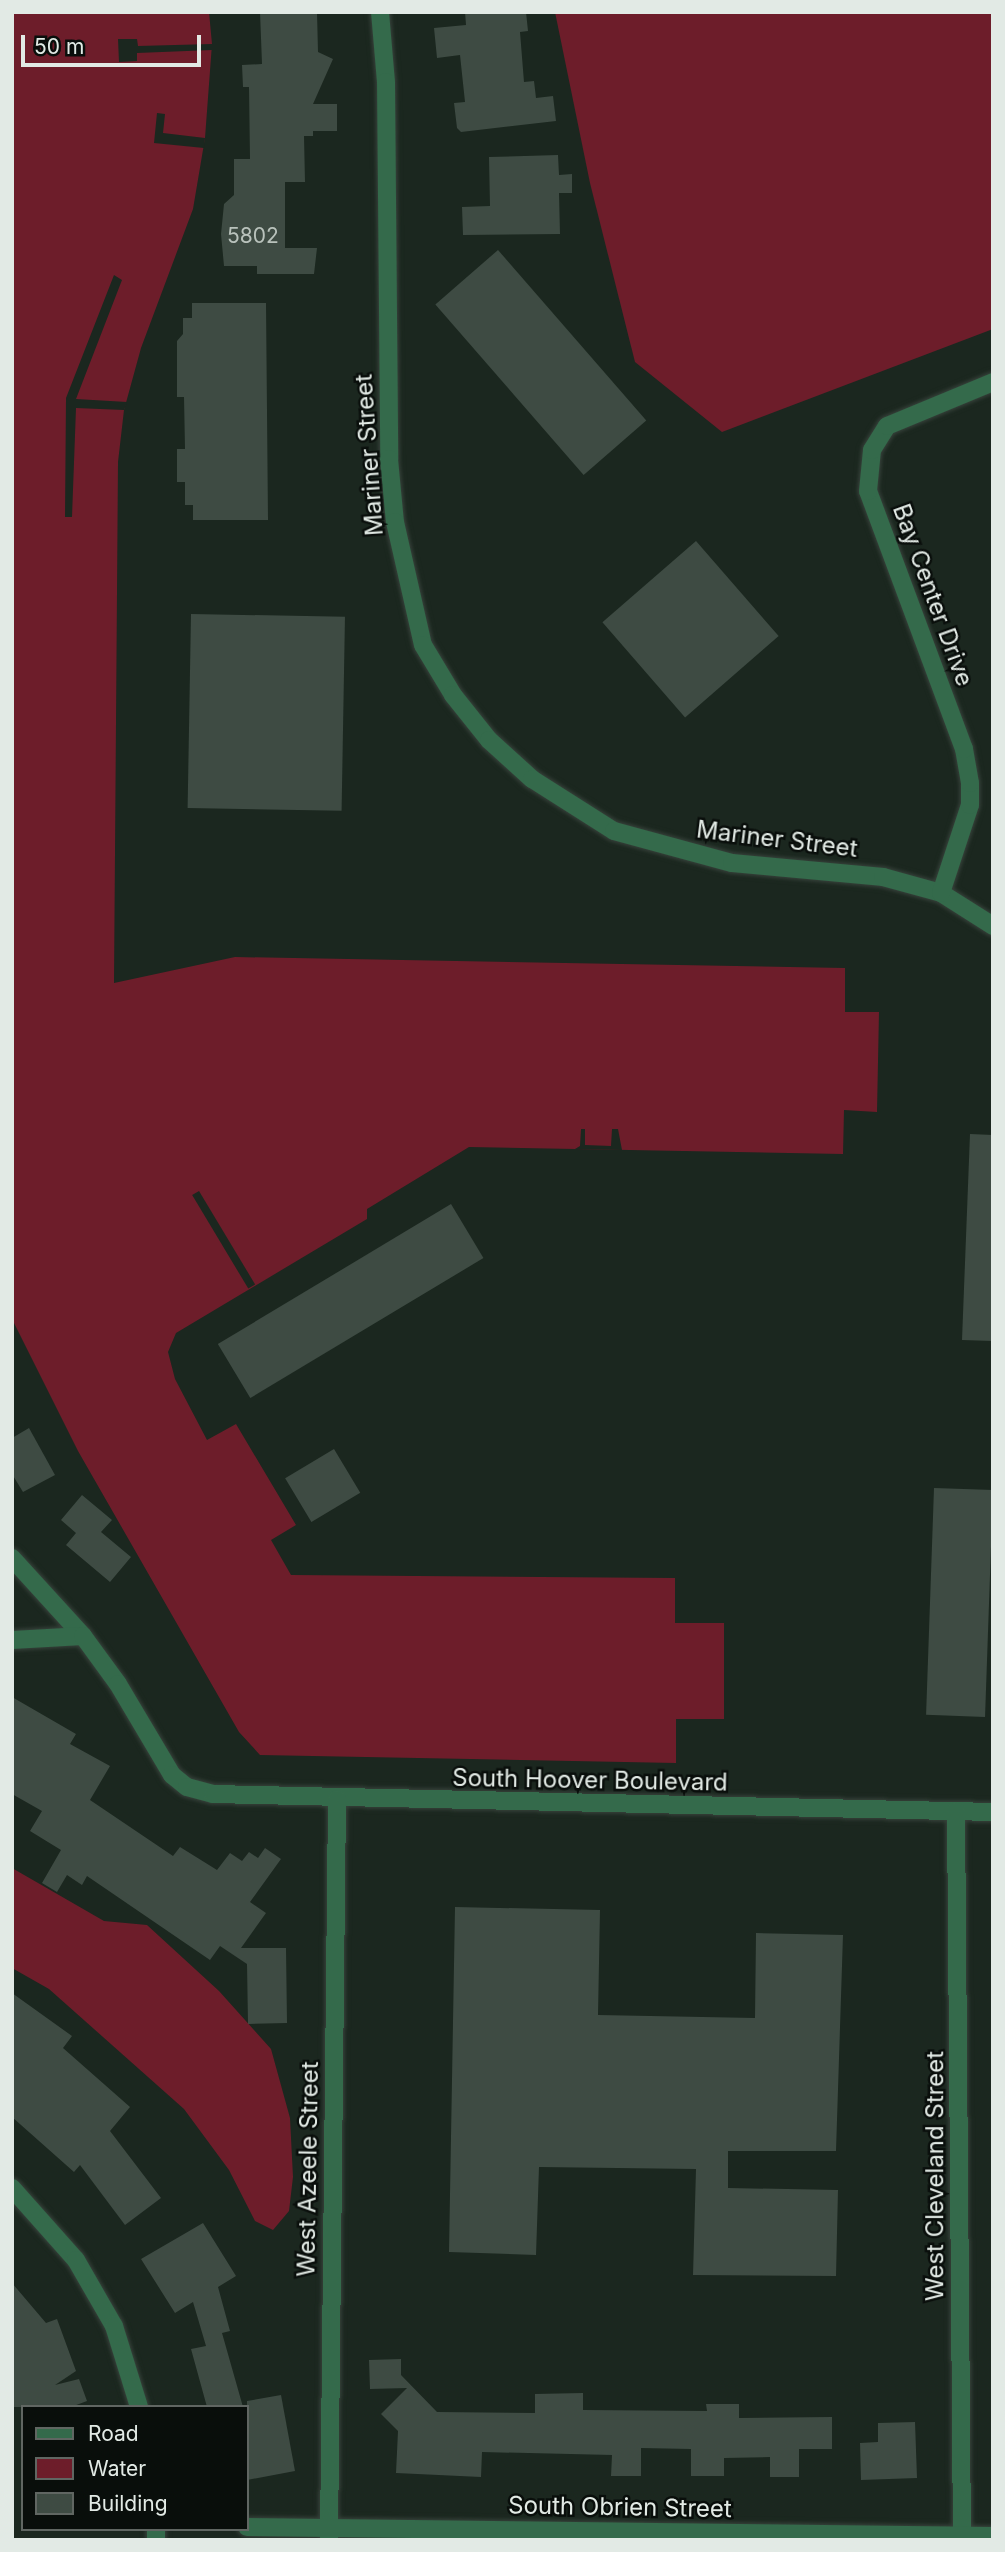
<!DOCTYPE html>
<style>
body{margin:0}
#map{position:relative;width:1005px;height:2552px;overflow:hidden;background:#1b271f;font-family:Inter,sans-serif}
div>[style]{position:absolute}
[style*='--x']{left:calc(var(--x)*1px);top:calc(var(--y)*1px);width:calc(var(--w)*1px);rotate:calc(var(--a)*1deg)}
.water>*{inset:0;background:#6d1d2a}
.pier>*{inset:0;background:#1b271f;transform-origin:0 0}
.building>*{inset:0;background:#3e4b43;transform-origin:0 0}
.roads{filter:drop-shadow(0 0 2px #37423b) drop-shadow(0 0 2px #37423b)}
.minor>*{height:18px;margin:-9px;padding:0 9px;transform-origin:9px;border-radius:9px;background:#346a4b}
span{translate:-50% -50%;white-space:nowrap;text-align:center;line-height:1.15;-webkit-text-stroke:5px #090e0b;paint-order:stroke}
.number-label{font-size:21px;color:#b9c2bc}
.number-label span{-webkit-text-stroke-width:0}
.street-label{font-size:24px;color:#e2eae5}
.frame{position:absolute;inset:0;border:14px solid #e2eae5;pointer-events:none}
.legend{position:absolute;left:21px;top:2405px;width:228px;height:126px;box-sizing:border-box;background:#090e0b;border:2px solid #606662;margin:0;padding:9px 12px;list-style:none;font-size:21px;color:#e2eae5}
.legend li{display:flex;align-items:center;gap:14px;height:35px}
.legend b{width:35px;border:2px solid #606662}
.scale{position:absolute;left:21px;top:35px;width:180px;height:32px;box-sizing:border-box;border:4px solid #e2eae5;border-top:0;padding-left:9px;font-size:21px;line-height:24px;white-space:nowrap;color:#e2eae5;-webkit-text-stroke:5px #090e0b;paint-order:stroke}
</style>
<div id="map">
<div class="water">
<div style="clip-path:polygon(12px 12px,209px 12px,212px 44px,205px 138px,193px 209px,141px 348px,124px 410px,118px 462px,114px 983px,235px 957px,845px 968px,845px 1012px,879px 1012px,877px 1112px,844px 1110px,843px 1154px,469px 1147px,367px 1209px,367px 1219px,176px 1333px,168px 1352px,175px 1379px,207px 1440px,236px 1424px,296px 1525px,271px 1540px,291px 1575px,675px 1578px,675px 1623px,724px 1623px,724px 1719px,676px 1719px,676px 1763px,260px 1755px,239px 1732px,78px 1451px,12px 1319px)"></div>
<div style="clip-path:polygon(555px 12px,993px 12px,993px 329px,722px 432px,635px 362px,590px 183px)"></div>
<div style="clip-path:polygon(12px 1868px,104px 1921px,147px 1925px,219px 1991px,271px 2049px,290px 2118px,293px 2177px,289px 2211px,273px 2230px,255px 2221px,229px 2170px,184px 2109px,49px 1989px,12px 1968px)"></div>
</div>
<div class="pier">
<div style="clip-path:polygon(118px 39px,137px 39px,138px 46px,212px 44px,212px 50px,137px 53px,137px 61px,119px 62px)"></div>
<div style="clip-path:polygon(157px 113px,165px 114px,163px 133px,205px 138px,204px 148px,154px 143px)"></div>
<div style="clip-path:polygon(114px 275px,122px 280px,76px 399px,127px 402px,124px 410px,76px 408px,72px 517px,65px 517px,66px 398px)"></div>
<div style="clip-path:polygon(581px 1129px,585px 1129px,585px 1145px,611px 1146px,612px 1129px,618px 1129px,622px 1150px,575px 1149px,580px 1146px)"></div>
<div style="left:199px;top:1191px;width:109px;height:8px;rotate:59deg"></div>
</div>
<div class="building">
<div style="clip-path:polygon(260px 12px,317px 12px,318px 52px,333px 59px,313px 104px,337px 104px,337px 131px,313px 131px,313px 136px,304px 136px,305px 182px,285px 182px,285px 248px,317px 248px,314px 274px,257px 274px,257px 266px,224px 266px,221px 234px,224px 204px,234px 195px,234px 159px,250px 159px,249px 87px,243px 87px,242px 65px,262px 64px)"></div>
<div style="clip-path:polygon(465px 12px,526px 12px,528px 31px,520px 32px,524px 82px,534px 81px,536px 98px,553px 96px,556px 121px,461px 132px,457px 128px,454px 103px,465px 102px,460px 55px,437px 58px,434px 28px,466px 25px)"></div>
<div style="clip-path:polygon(558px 155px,559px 175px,572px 174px,572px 193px,559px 193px,560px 234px,463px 235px,462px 207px,490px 206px,489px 157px)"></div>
<div style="left:498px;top:250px;width:226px;height:83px;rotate:49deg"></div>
<div style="clip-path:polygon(192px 303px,266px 303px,268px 520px,193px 520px,193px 505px,185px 505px,185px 482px,177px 482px,177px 449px,185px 449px,184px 397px,177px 397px,177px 341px,183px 334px,183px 318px,192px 318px)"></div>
<div style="left:696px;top:541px;width:126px;height:124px;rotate:49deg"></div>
<div style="left:191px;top:614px;width:154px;height:194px;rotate:1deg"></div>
<div style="clip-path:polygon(970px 1134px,993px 1135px,993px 1341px,962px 1340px)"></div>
<div style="left:451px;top:1204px;width:63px;height:272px;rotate:59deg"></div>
<div style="clip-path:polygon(29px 1428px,55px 1475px,23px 1492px,12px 1474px,12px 1438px)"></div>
<div style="left:334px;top:1449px;width:51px;height:57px;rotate:59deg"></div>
<div style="left:934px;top:1488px;width:59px;height:227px;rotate:2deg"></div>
<div style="clip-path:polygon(82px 1495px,112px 1520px,101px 1532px,131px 1557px,110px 1582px,66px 1545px,76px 1533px,61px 1520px)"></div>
<div style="clip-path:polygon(12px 1697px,76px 1734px,70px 1744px,110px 1766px,90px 1800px,173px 1856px,180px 1847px,217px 1870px,230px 1853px,242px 1861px,249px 1852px,258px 1858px,265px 1848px,281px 1859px,250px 1902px,266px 1913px,241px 1948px,286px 1948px,287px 2023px,248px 2024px,247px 1964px,220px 1946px,210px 1960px,87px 1876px,82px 1885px,67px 1875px,57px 1892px,42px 1883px,61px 1850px,30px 1831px,42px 1811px,12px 1794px)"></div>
<div style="clip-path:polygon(455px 1907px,600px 1910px,598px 2015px,755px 2018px,756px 1933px,843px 1935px,836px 2151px,728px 2151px,728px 2188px,838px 2190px,836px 2276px,693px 2275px,696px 2169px,539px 2167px,536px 2255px,449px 2252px)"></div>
<div style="clip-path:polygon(12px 1993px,72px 2036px,63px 2048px,130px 2107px,110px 2131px,161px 2198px,125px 2225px,80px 2165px,74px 2172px,12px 2117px)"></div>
<div style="clip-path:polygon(203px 2223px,236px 2276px,218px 2287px,230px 2331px,222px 2333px,243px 2407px,207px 2407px,191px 2349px,206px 2346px,193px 2302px,175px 2313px,141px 2259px)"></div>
<div style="clip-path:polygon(12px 2283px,46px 2323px,57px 2319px,76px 2371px,55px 2385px,79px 2379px,87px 2401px,71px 2407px,12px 2407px)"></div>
<div style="clip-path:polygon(401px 2359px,401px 2375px,437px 2412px,535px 2413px,535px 2394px,583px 2393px,583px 2410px,707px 2411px,706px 2404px,739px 2404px,739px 2418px,832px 2417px,832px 2449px,799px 2449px,799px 2477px,770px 2477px,770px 2457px,724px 2458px,724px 2476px,691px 2476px,691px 2449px,641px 2448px,641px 2476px,611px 2476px,612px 2455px,482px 2452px,481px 2477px,396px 2473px,398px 2431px,381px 2414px,407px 2388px,370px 2389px,369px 2360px)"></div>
<div style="clip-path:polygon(281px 2395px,295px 2471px,247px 2480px,247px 2401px)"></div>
<div style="clip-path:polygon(915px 2422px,917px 2478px,861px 2480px,860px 2443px,878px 2442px,878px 2423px)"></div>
</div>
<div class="roads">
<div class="minor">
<div style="--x:380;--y:12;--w:70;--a:85.1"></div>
<div style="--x:386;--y:82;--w:377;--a:89.5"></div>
<div style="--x:389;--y:459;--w:63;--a:84.6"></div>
<div style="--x:395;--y:522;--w:126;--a:77.2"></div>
<div style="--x:423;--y:645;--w:58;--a:59"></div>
<div style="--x:453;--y:695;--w:58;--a:51.3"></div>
<div style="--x:489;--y:740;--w:58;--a:42.2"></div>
<div style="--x:532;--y:779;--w:97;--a:32.4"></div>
<div style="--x:614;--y:831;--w:122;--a:15.2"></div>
<div style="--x:732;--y:863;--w:152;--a:5.3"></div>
<div style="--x:883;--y:877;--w:60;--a:15.4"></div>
<div style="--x:941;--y:893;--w:62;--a:32.4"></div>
<div style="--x:941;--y:893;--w:93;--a:-71.8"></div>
<div style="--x:970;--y:805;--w:22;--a:-90"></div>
<div style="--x:970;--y:783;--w:35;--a:-100"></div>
<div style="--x:964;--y:749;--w:275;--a:-110.4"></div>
<div style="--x:868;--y:491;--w:41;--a:-84.4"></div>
<div style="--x:872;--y:450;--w:28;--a:-58"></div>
<div style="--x:887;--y:426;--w:115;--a:-22.5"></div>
<div style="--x:12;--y:1558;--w:105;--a:47.7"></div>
<div style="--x:83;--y:1636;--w:71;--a:176.8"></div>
<div style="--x:83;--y:1636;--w:59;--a:53.9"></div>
<div style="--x:118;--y:1684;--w:106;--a:59.3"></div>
<div style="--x:172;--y:1775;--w:19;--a:39"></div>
<div style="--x:187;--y:1787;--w:27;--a:15"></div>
<div style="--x:213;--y:1794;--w:780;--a:1.32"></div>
<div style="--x:956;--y:1811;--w:729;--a:89.53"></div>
<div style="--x:12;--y:2188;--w:96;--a:48.4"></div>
<div style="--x:76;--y:2260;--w:76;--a:60.1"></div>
<div style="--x:114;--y:2326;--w:85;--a:72.8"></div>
<div style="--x:247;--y:2527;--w:746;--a:0.69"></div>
<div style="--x:329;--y:2538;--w:739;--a:-89.38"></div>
<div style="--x:156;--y:2540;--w:11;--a:-90"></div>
</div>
</div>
<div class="number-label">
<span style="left:253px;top:236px">5802</span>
</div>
<div class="street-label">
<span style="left:369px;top:455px;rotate:-94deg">Mariner Street</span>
<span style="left:933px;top:595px;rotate:70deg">Bay Center Drive</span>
<span style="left:777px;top:839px;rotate:7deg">Mariner Street</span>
<span style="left:590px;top:1780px;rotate:1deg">South Hoover Boulevard</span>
<span style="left:308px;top:2169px;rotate:-89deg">West Azeele Street</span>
<span style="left:935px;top:2176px;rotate:-90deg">West Cleveland Street</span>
<span style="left:620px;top:2507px;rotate:1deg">South Obrien Street</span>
</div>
<div class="frame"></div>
<ul class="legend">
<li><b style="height:9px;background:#346a4b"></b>Road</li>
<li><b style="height:19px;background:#6d1d2a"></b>Water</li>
<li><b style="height:19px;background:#3e4b43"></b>Building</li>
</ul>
<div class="scale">50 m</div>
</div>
